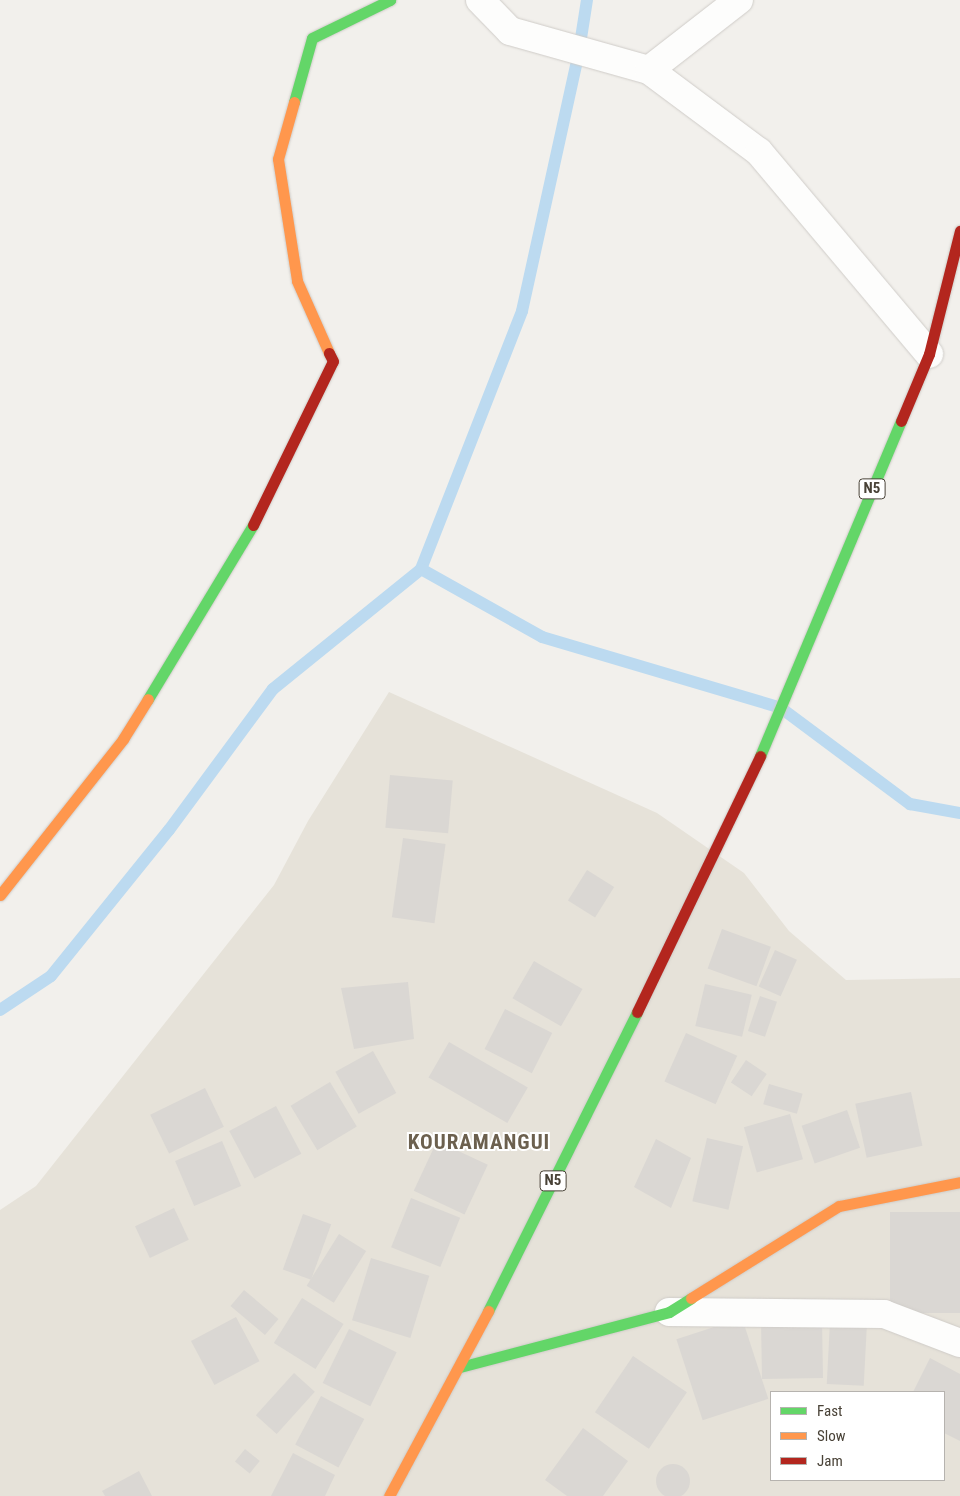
<!DOCTYPE html>
<style>
body{margin:0}
#map{position:relative;width:960px;height:1496px;overflow:hidden;background:#f2f0ec;font-family:"Roboto Condensed",sans-serif}
div>[style]{position:absolute}
[style*='--x']{left:calc(var(--x)*1px);top:calc(var(--y)*1px);width:calc(var(--w)*1px);rotate:calc(var(--a)*1deg)}
.residential>*{inset:0;background:#e6e2d9}
.stream>*{height:12px;margin:-6px;padding:0 6px;transform-origin:6px;border-radius:6px;background:#bcdaf0}
.building>*{inset:0;background:#dad7d3;transform-origin:0 0}
.round{border-radius:50%}
.roads{filter:drop-shadow(0 0 1px #cfccc8) drop-shadow(0 0 1px #cfccc8)}
.street>*{height:28px;margin:-14px;padding:0 14px;transform-origin:14px;border-radius:14px;background:#fdfdfc}
.fast>*{height:11px;margin:-5.5px;padding:0 5.5px;transform-origin:5.5px;border-radius:5.5px;background:#63d668}
.slow>*{height:11px;margin:-5.5px;padding:0 5.5px;transform-origin:5.5px;border-radius:5.5px;background:#ff974d}
.jam>*{height:11px;margin:-5.5px;padding:0 5.5px;transform-origin:5.5px;border-radius:5.5px;background:#b3261e}
span{translate:-50% -50%;white-space:nowrap;text-align:center;line-height:1.15;-webkit-text-stroke:4px #fff;paint-order:stroke}
.shield-label span{padding:1px 4px;background:#fff;border:1px solid;border-radius:4px;-webkit-text-stroke-width:0}
.shield-label{font-size:15px;color:#494237;font-weight:700}
.district-label{font-size:21px;color:#6c604e;font-weight:700;letter-spacing:1px}
.legend{position:absolute;left:770px;top:1391px;width:175px;height:90px;box-sizing:border-box;background:#fff;border:1px solid #b6b3af;margin:0;padding:6px 9px;list-style:none;font-size:15px;color:#494237}
.legend li{display:flex;align-items:center;gap:10px;height:25px}
.legend b{width:25px;border:1px solid #b6b3af}
</style>
<div id="map">
<div class="residential">
<div style="clip-path:polygon(evenodd,389px 692px,657px 813px,744px 873px,789px 931px,846px 980px,960px 978px,960px 1496px,0 1496px,0 1210px,36px 1186px,274px 885px,308px 821px,389px 692px,771px 1392px,944px 1392px,944px 1480px,771px 1480px,771px 1392px)"></div>
</div>
<div class="stream">
<div style="--x:421;--y:569;--w:277;--a:-68.6"></div>
<div style="--x:522;--y:311;--w:266;--a:-77.6"></div>
<div style="--x:579;--y:51;--w:52;--a:-81.1"></div>
<div style="--x:0;--y:1010;--w:61;--a:-33.7"></div>
<div style="--x:51;--y:976;--w:188;--a:-51.1"></div>
<div style="--x:169;--y:830;--w:175;--a:-53.6"></div>
<div style="--x:273;--y:689;--w:191;--a:-39"></div>
<div style="--x:421;--y:569;--w:139;--a:29.3"></div>
<div style="--x:542;--y:637;--w:249;--a:16.5"></div>
<div style="--x:781;--y:708;--w:161;--a:36.7"></div>
<div style="--x:910;--y:804;--w:51;--a:10.2"></div>
</div>
<div class="building">
<div style="left:390px;top:775px;width:63px;height:53px;rotate:5deg"></div>
<div style="left:403px;top:838px;width:43px;height:80px;rotate:8deg"></div>
<div style="left:587px;top:870px;width:32px;height:36px;rotate:32deg"></div>
<div style="left:722px;top:929px;width:52px;height:42px;rotate:20deg"></div>
<div style="left:775px;top:950px;width:24px;height:40px;rotate:24deg"></div>
<div style="left:534px;top:961px;width:56px;height:43px;rotate:30deg"></div>
<div style="clip-path:polygon(408px 982px,414px 1039px,354px 1049px,341px 988px)"></div>
<div style="left:705px;top:984px;width:48px;height:43px;rotate:13deg"></div>
<div style="left:760px;top:996px;width:18px;height:37px;rotate:19deg"></div>
<div style="left:505px;top:1009px;width:53px;height:45px;rotate:27deg"></div>
<div style="left:686px;top:1033px;width:56px;height:53px;rotate:24deg"></div>
<div style="left:449px;top:1042px;width:91px;height:41px;rotate:30deg"></div>
<div style="left:373px;top:1051px;width:48px;height:43px;rotate:61deg"></div>
<div style="left:746px;top:1060px;width:25px;height:27px;rotate:34deg"></div>
<div style="left:330px;top:1082px;width:52px;height:46px;rotate:59deg"></div>
<div style="left:769px;top:1084px;width:35px;height:21px;rotate:16deg"></div>
<div style="left:205px;top:1088px;width:43px;height:61px;rotate:64deg"></div>
<div style="left:911px;top:1092px;width:55px;height:57px;rotate:78deg"></div>
<div style="left:276px;top:1106px;width:54px;height:53px;rotate:62deg"></div>
<div style="left:847px;top:1110px;width:40px;height:48px;rotate:71deg"></div>
<div style="left:790px;top:1114px;width:47px;height:48px;rotate:74deg"></div>
<div style="left:707px;top:1138px;width:37px;height:65px;rotate:13deg"></div>
<div style="clip-path:polygon(656px 1139px,691px 1158px,671px 1208px,634px 1187px)"></div>
<div style="left:222px;top:1141px;width:49px;height:51px;rotate:67deg"></div>
<div style="left:437px;top:1141px;width:56px;height:55px;rotate:25deg"></div>
<div style="left:411px;top:1198px;width:53px;height:53px;rotate:22deg"></div>
<div style="left:174px;top:1208px;width:35px;height:43px;rotate:65deg"></div>
<div style="left:960px;top:1212px;width:101px;height:70px;rotate:90deg"></div>
<div style="left:303px;top:1214px;width:30px;height:59px;rotate:20deg"></div>
<div style="left:339px;top:1234px;width:32px;height:61px;rotate:32deg"></div>
<div style="left:371px;top:1258px;width:61px;height:65px;rotate:17deg"></div>
<div style="left:244px;top:1290px;width:45px;height:21px;rotate:40deg"></div>
<div style="left:302px;top:1298px;width:49px;height:53px;rotate:32deg"></div>
<div style="left:236px;top:1317px;width:50px;height:51px;rotate:62deg"></div>
<div style="left:742px;top:1318px;width:85px;height:69px;rotate:72deg"></div>
<div style="left:822px;top:1320px;width:58px;height:61px;rotate:89deg"></div>
<div style="left:830px;top:1322px;width:37px;height:62px;rotate:3deg"></div>
<div style="left:349px;top:1329px;width:53px;height:60px;rotate:26deg"></div>
<div style="left:633px;top:1356px;width:65px;height:68px;rotate:34deg"></div>
<div style="clip-path:polygon(930px 1358px,960px 1374px,960px 1441px,944px 1433px,944px 1392px,913px 1392px)"></div>
<div style="left:294px;top:1373px;width:28px;height:57px;rotate:42deg"></div>
<div style="left:321px;top:1396px;width:49px;height:55px;rotate:28deg"></div>
<div style="clip-path:polygon(583px 1428px,628px 1461px,603px 1496px,567px 1496px,545px 1480px)"></div>
<div style="left:245px;top:1449px;width:19px;height:16px;rotate:39deg"></div>
<div style="clip-path:polygon(293px 1453px,335px 1475px,325px 1496px,271px 1496px)"></div>
<div class="round" style="left:656px;top:1464px;width:34px;height:34px"></div>
<div style="clip-path:polygon(139px 1471px,152px 1496px,105px 1496px,102px 1491px)"></div>
</div>
<div class="roads">
<div class="street">
<div style="--x:480;--y:0;--w:43;--a:45.9"></div>
<div style="--x:510;--y:31;--w:144;--a:15.7"></div>
<div style="--x:649;--y:70;--w:137;--a:36.7"></div>
<div style="--x:759;--y:152;--w:264;--a:49.9"></div>
<div style="--x:649;--y:70;--w:114;--a:-37.9"></div>
<div style="--x:669;--y:1312;--w:215;--a:0.5"></div>
<div style="--x:884;--y:1314;--w:81;--a:20.9"></div>
</div>
<div class="fast">
<div style="--x:294;--y:102;--w:66;--a:-74.3"></div>
<div style="--x:312;--y:38;--w:87;--a:-26"></div>
<div style="--x:148;--y:699;--w:203;--a:-58.9"></div>
<div style="--x:760;--y:756;--w:363;--a:-67.2"></div>
<div style="--x:488;--y:1311;--w:334;--a:-63.5"></div>
<div style="--x:460;--y:1367;--w:216;--a:-14.7"></div>
<div style="--x:669;--y:1312;--w:26;--a:-32"></div>
</div>
<div class="slow">
<div style="--x:294;--y:102;--w:59;--a:105.7"></div>
<div style="--x:278;--y:159;--w:123;--a:81.1"></div>
<div style="--x:297;--y:281;--w:79;--a:66"></div>
<div style="--x:0;--y:895;--w:199;--a:-51.7"></div>
<div style="--x:123;--y:739;--w:47;--a:-58"></div>
<div style="--x:691;--y:1298;--w:174;--a:-31.9"></div>
<div style="--x:839;--y:1206;--w:123;--a:-11.2"></div>
<div style="--x:389;--y:1496;--w:210;--a:-61.8"></div>
</div>
<div class="jam">
<div style="--x:901;--y:421;--w:73;--a:-67.3"></div>
<div style="--x:929;--y:354;--w:127;--a:-75.9"></div>
<div style="--x:253;--y:525;--w:182;--a:-64"></div>
<div style="--x:333;--y:361;--w:9;--a:-117"></div>
<div style="--x:637;--y:1012;--w:284;--a:-64.3"></div>
</div>
</div>
<div class="shield-label">
<span style="left:872px;top:489px">N5</span>
<span style="left:553px;top:1181px">N5</span>
</div>
<div class="district-label">
<span style="left:479px;top:1142px">KOURAMANGUI</span>
</div>
<ul class="legend">
<li><b style="height:6px;background:#63d668"></b>Fast</li>
<li><b style="height:6px;background:#ff974d"></b>Slow</li>
<li><b style="height:6px;background:#b3261e"></b>Jam</li>
</ul>
</div>
